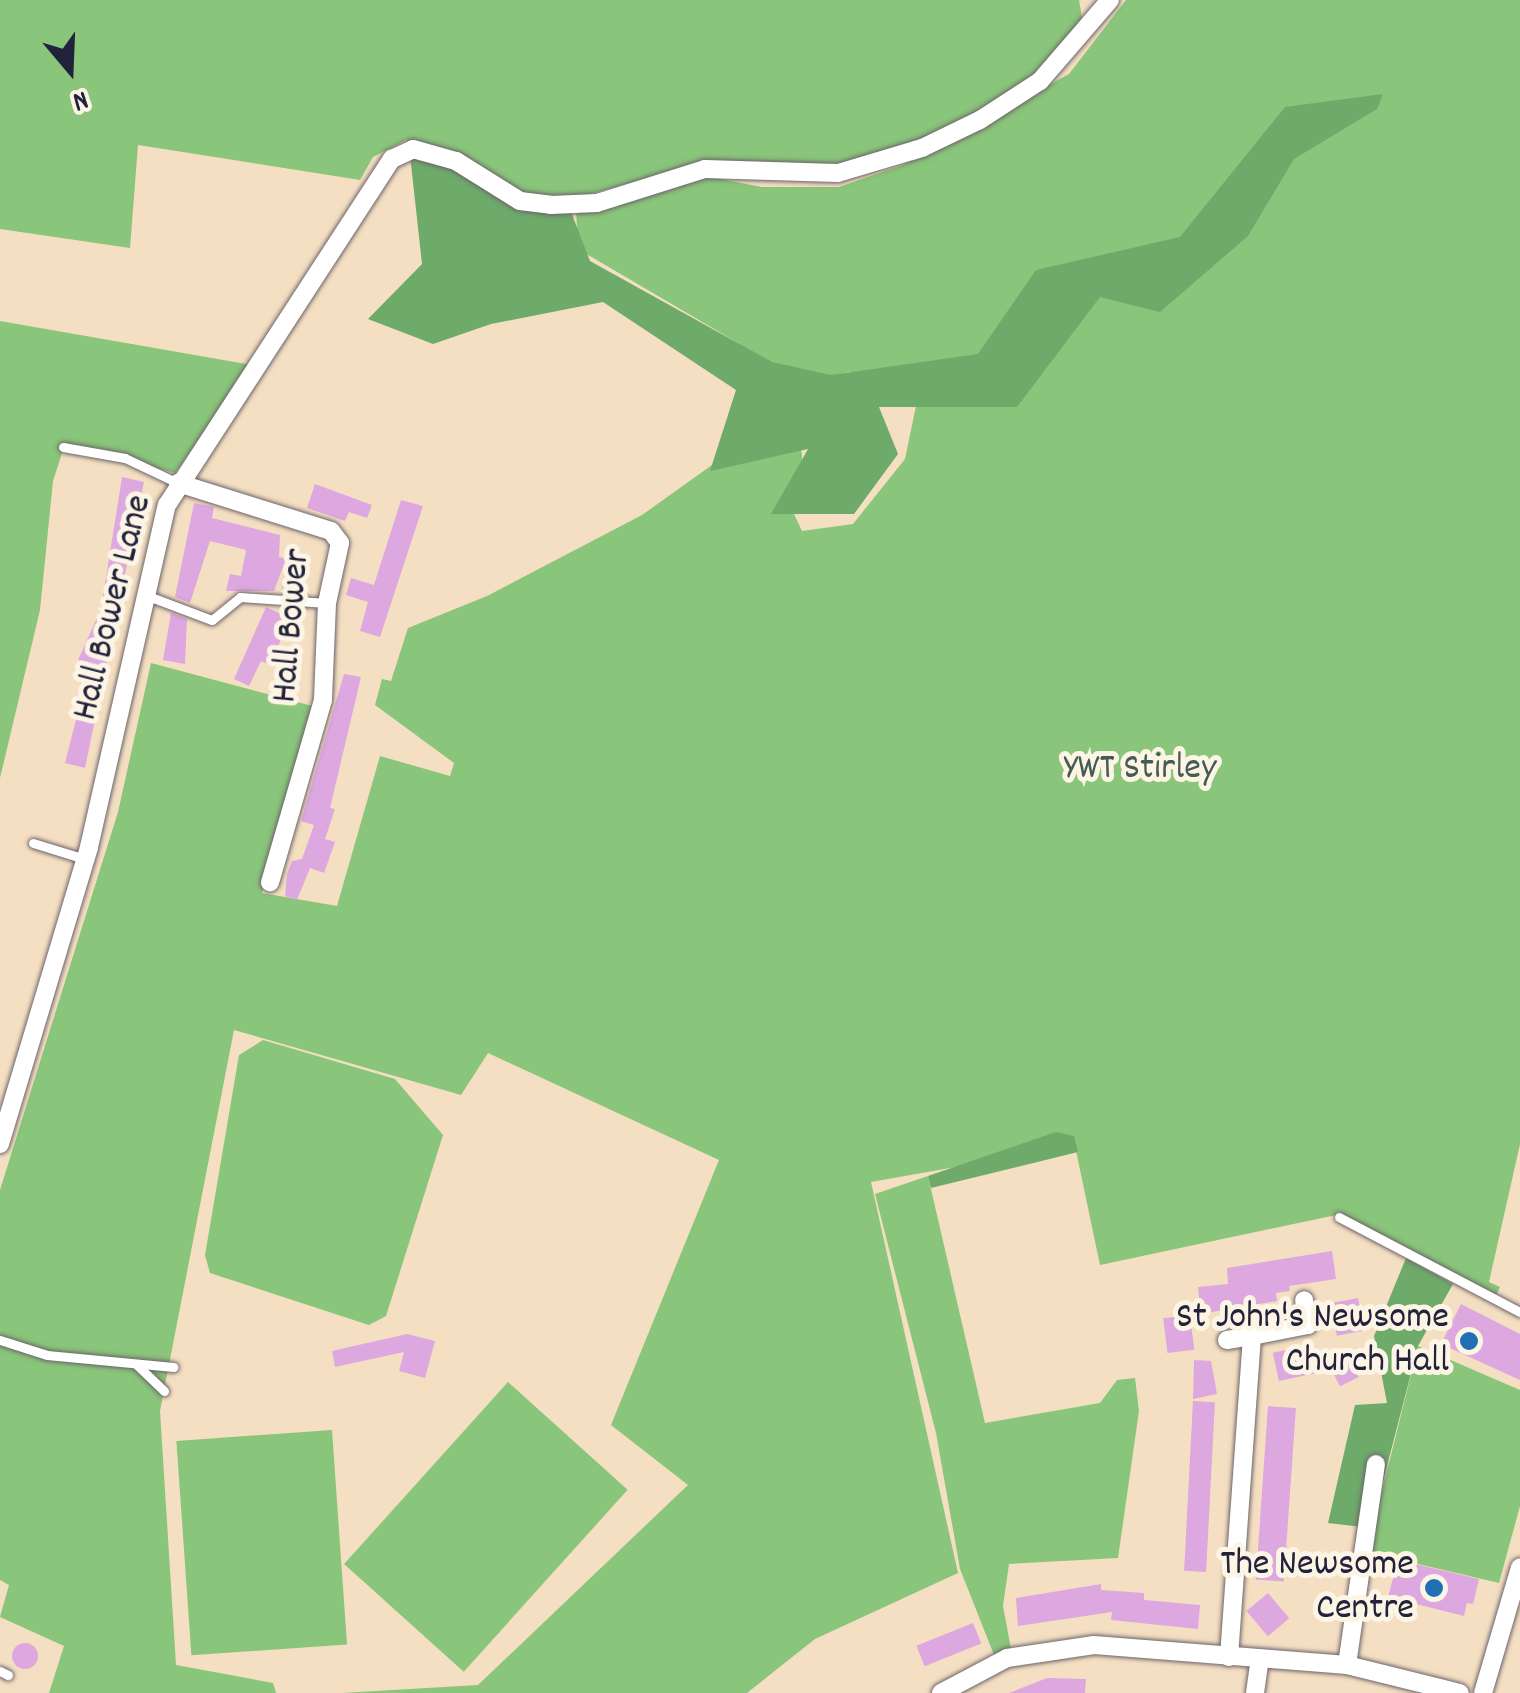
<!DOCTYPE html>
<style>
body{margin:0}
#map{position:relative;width:1520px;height:1693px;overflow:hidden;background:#f5dfc2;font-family:Dekko,sans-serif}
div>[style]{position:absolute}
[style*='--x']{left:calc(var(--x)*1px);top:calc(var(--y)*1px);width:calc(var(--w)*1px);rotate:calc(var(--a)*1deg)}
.green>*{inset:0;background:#89c57a;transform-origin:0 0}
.forest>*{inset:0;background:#6eaa6a}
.building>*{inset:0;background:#dda7e0;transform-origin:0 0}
.round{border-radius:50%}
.roads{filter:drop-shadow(0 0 2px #6c646a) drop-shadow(0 0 2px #6c646a)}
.service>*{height:9px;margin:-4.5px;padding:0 4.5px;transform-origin:4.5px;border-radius:4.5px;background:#fff}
.minor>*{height:18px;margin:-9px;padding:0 9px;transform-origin:9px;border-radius:9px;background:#fff}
.dots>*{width:28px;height:28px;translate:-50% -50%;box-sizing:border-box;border:5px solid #fcf5e5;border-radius:50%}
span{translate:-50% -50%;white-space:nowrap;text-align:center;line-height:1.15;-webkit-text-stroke:10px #fcf5e5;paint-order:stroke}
.street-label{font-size:38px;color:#22223b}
.park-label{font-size:38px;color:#465b51}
.poi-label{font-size:38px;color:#22223b}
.right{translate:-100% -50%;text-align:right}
.north{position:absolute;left:20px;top:20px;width:100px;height:100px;-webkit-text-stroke:8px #fcf5e5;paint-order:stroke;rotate:161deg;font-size:28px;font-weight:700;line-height:40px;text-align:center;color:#22223b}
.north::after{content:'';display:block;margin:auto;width:35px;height:45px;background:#22223b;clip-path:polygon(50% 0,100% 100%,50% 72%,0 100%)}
</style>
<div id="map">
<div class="green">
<div style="clip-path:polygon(0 0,1079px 0,1083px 24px,1036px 76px,929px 139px,821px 169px,704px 163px,567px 200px,527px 195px,448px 152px,406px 140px,373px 157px,360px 180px,138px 145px,130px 248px,0 229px)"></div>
<div style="clip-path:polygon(evenodd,1126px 0,1520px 0,1520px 1144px,1489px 1282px,1500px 1287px,1495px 1298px,1341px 1214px,1100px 1265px,1075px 1146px,871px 1182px,958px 1573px,815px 1639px,747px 1693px,342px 1693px,478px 1685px,688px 1485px,611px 1425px,719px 1160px,488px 1053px,461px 1095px,234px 1030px,160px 1411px,176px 1665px,273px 1683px,276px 1693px,49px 1693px,64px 1646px,0 1617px,9px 1585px,0 1580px,0 1190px,118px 812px,151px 663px,316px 707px,262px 893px,337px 906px,380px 756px,450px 776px,454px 763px,375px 705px,382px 679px,391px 681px,408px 628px,487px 596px,642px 515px,761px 430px,771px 386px,738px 343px,578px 249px,576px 209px,710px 177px,762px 187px,839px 187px,903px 165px,1069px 74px,1126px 0,849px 372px,895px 383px,916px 406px,905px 459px,853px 524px,802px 531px,793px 512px,802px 491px,802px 455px,789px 386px,849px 372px)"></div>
<div style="clip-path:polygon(0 321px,252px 365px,175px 473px,65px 444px,53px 481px,40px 610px,0 778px)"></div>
<div style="clip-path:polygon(263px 1040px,395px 1079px,443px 1135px,386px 1316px,369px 1325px,210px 1273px,205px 1255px,239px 1055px)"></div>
<div style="clip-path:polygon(928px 1176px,985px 1423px,1100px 1403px,1117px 1380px,1135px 1378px,1139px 1411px,1118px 1558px,1009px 1564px,1003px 1606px,1012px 1654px,996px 1660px,960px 1569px,936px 1433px,875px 1194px)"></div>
<div style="clip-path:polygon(1418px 1346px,1520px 1390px,1520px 1506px,1499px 1583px,1367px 1552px)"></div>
<div style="left:508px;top:1382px;width:161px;height:245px;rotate:42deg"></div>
<div style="left:332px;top:1430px;width:215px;height:156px;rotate:86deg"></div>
</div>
<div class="forest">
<div style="clip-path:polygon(1383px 94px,1377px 109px,1294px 159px,1248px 236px,1160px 312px,1100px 297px,1017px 407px,879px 407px,898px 454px,854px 514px,771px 514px,808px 449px,710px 471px,736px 390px,603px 302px,491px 324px,433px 344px,368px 319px,422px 264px,410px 155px,451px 169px,517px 209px,570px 209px,590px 261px,772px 362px,831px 375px,978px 354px,1036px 270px,1180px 237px,1285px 107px)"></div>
<div style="clip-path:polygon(1056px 1132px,1074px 1136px,1078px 1152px,931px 1188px,928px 1176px)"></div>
<div style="clip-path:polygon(1406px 1258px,1453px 1284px,1418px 1346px,1371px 1528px,1328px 1523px,1355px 1405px,1387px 1403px,1374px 1336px)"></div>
</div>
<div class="building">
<div style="clip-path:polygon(122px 477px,144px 482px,85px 768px,65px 763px,87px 676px,88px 662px,78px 660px,101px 609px)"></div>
<div style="clip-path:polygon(315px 484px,372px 505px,367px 518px,349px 512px,345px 521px,307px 508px)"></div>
<div style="clip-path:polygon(401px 500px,423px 506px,380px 637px,360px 631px,368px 602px,346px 595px,351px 578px,374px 585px)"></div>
<div style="clip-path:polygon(194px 503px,214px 507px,212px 518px,280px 535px,279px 557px,286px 559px,274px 591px,226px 591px,230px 574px,241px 576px,246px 550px,210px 541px,190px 603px,175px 597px)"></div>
<div style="clip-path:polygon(266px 607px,288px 617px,272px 666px,261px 661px,249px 686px,234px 679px)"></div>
<div style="clip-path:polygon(171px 613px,187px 619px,185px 664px,163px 660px)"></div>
<div style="clip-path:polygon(344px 674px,361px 677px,330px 808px,335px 809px,325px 839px,335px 842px,324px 873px,310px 868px,297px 900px,285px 896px,287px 874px,292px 861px,302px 859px,314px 825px,301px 821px)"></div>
<div style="clip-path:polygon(1332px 1251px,1336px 1279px,1289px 1286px,1290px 1291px,1276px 1293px,1277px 1301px,1201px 1314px,1198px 1287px,1228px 1284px,1227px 1268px)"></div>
<div style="left:1358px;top:1298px;width:33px;height:28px;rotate:79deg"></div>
<div style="clip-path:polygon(1461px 1304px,1520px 1334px,1520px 1380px,1441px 1344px)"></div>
<div style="left:1190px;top:1315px;width:35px;height:27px;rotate:83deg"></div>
<div style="clip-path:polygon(407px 1334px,435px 1341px,425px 1378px,399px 1371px,404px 1352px,335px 1367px,332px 1351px)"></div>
<div style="left:1309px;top:1345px;width:29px;height:37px;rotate:78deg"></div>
<div style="left:1346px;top:1352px;width:28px;height:21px;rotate:63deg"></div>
<div style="clip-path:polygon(1194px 1360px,1211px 1361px,1217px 1394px,1193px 1399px)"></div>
<div style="left:1193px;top:1401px;width:22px;height:170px;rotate:3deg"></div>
<div style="left:1268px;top:1406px;width:28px;height:174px;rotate:4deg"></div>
<div style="clip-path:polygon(1398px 1560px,1479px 1579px,1473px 1604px,1467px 1603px,1464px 1616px,1388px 1597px)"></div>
<div style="clip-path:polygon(1101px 1584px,1101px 1590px,1144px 1593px,1144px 1600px,1200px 1605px,1198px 1629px,1111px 1620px,1112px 1612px,1018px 1626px,1016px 1598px)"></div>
<div style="left:1268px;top:1593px;width:33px;height:28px;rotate:50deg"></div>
<div style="left:973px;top:1623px;width:22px;height:61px;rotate:68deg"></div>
<div class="round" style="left:12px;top:1643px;width:26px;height:26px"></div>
<div style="clip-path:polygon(1047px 1678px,1086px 1679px,1085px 1693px,1009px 1693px)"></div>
</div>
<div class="roads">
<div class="service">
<div style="--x:63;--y:447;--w:63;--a:10.1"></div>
<div style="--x:125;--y:458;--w:59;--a:25.3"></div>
<div style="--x:296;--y:567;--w:20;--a:108"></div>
<div style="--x:290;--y:586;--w:21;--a:62"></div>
<div style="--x:148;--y:596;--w:68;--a:20.6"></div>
<div style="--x:212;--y:620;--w:36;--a:-39"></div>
<div style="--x:240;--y:597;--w:87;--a:3.9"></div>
<div style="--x:33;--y:843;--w:54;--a:17.1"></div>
<div style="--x:1339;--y:1217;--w:204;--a:27.7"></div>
<div style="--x:0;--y:1340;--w:49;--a:17.7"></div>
<div style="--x:47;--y:1355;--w:127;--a:5.4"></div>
<div style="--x:136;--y:1364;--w:39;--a:44"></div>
<div style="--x:0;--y:1671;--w:9;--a:27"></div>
</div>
<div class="minor">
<div style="--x:178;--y:483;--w:160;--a:17.4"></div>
<div style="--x:331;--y:531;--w:15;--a:53"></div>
<div style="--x:340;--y:543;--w:61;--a:102.2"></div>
<div style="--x:327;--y:603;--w:97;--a:92.4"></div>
<div style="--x:323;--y:700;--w:190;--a:106.2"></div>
<div style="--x:0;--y:1144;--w:310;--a:-73.3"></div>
<div style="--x:89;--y:847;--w:351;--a:-77.2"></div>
<div style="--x:167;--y:505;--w:413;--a:-57"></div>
<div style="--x:392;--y:159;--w:23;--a:-25"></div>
<div style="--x:413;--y:149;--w:45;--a:15.6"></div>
<div style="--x:456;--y:161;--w:75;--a:32"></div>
<div style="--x:520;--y:201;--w:31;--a:7"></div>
<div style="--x:551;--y:205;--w:46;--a:-2.5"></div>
<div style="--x:597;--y:203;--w:113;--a:-17.5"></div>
<div style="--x:705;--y:169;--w:133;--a:1.7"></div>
<div style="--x:838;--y:173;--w:88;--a:-16.6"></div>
<div style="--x:922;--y:148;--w:64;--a:-25.8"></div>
<div style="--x:980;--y:120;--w:72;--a:-33"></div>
<div style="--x:1040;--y:81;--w:107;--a:-49.2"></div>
<div style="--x:1227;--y:1340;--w:25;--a:-9"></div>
<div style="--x:1229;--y:1657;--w:322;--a:-85.9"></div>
<div style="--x:1252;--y:1336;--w:57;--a:-11.1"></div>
<div style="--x:1308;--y:1325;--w:25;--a:-99"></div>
<div style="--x:1347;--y:1665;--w:203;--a:-81.8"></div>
<div style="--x:941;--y:1693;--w:75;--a:-27.9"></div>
<div style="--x:1007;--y:1658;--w:88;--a:-8.5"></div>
<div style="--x:1094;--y:1645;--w:254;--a:4.5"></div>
<div style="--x:1347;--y:1665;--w:116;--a:13.9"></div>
<div style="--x:1255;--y:1693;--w:35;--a:-82"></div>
<div style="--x:1483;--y:1693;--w:131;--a:-73.6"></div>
</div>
</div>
<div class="dots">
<div style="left:1469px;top:1341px;background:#1f6fb2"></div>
<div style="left:1434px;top:1588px;background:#1f6fb2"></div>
</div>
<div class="street-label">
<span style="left:114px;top:608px;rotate:-76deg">Hall Bower Lane</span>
<span style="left:293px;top:626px;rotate:-85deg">Hall Bower</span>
</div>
<div class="park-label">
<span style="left:1140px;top:770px">YWT Stirley</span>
</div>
<div class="poi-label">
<span class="right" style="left:1449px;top:1341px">St John's Newsome<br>Church Hall</span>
<span class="right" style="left:1414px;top:1588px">The Newsome<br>Centre</span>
</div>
<div class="north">N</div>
</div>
